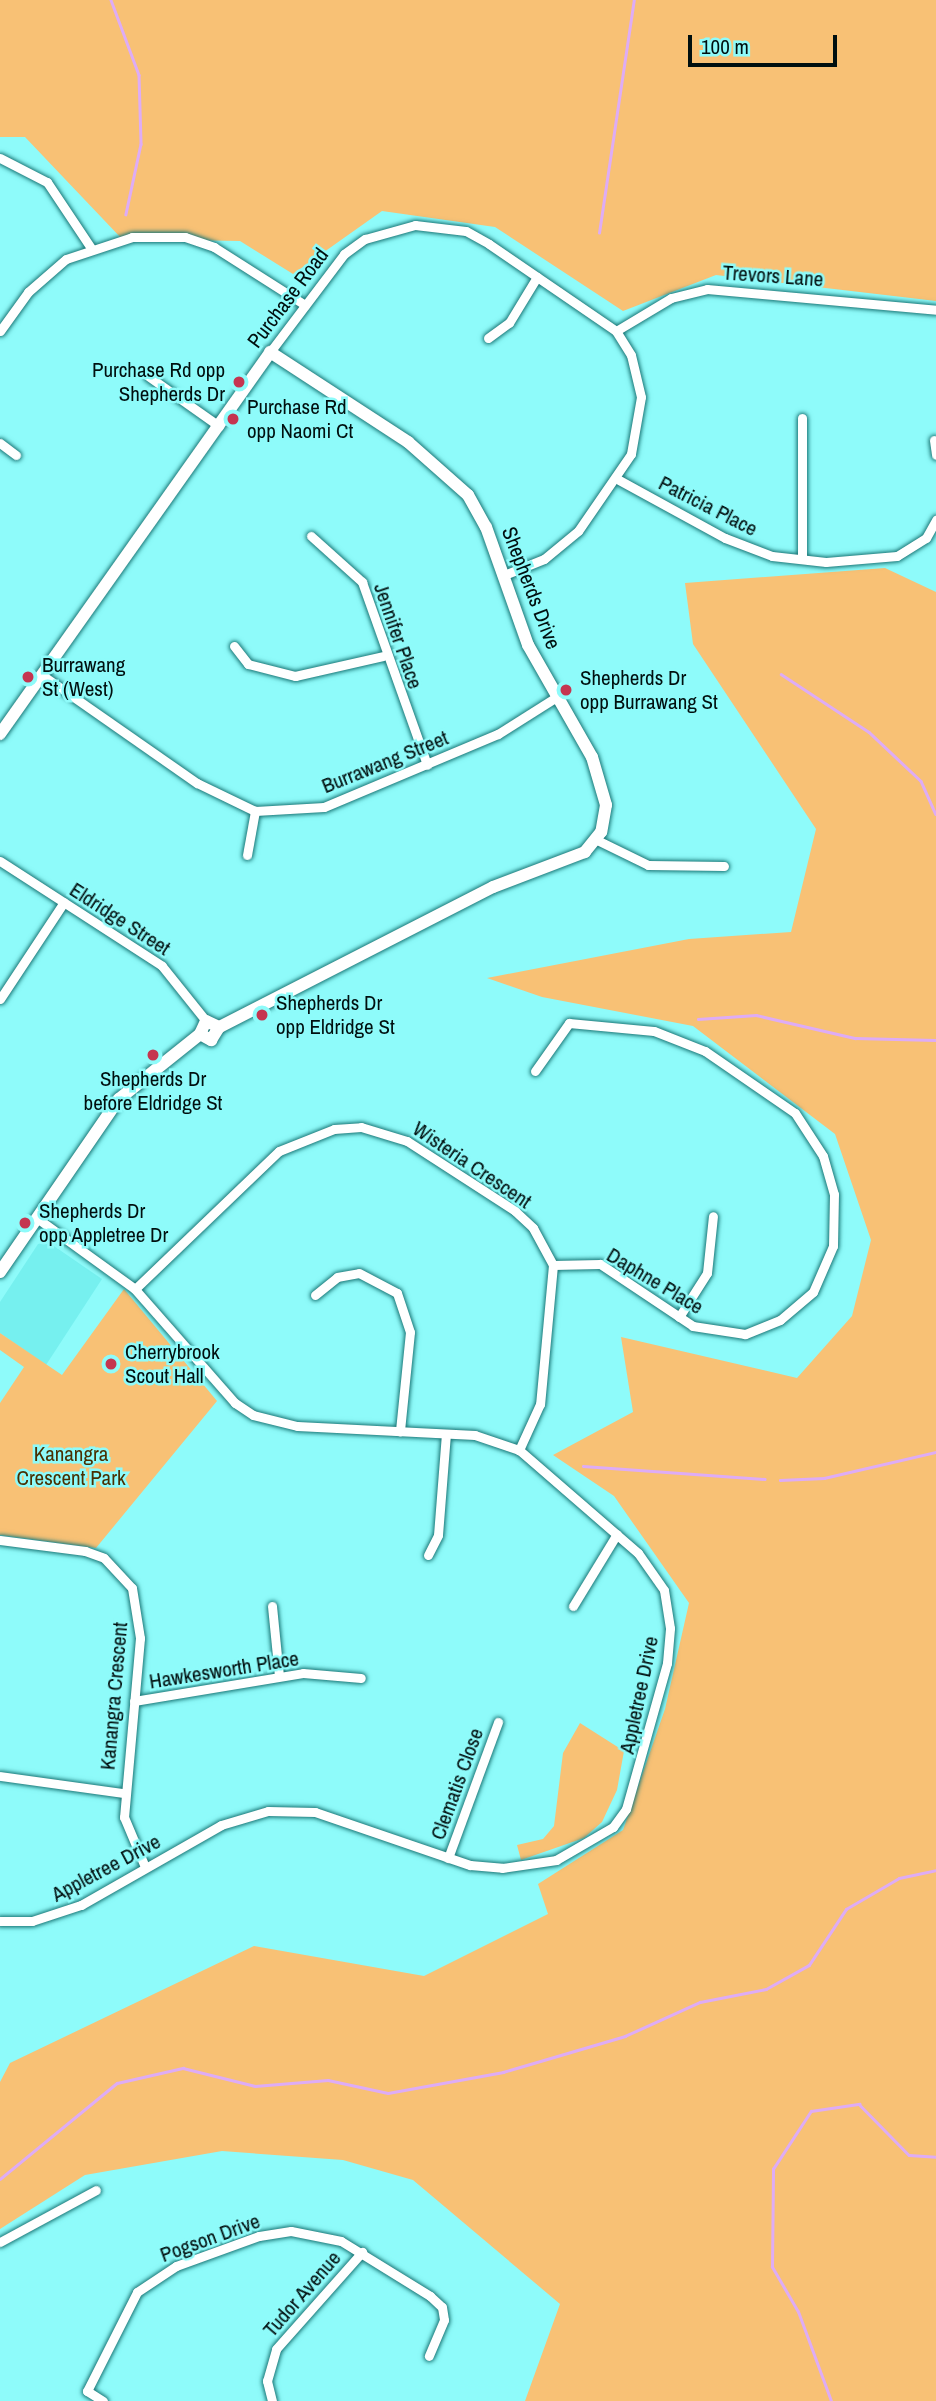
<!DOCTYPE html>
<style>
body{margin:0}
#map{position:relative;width:936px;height:2401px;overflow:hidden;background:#8efbfa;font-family:"Archivo Narrow",sans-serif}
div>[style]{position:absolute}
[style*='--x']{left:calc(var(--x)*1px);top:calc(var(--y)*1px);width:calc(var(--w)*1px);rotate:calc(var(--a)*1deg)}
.built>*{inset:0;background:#76f0ef}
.green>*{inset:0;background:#f8c175}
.stream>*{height:2.5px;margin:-1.25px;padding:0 1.25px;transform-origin:1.25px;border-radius:1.25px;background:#deacf5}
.roads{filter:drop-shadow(0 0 2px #1b7777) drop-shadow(0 0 2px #1b7777)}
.street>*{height:9px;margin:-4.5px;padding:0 4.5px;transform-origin:4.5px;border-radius:4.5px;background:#fff}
.secondary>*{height:12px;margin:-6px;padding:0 6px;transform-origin:6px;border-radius:6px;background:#fff}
.dots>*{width:19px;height:19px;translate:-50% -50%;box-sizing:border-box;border:4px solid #8efbfa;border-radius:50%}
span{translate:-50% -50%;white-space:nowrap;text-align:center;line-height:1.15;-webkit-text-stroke:5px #8efbfa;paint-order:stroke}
.street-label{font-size:21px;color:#000f0f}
.poi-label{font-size:21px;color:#000f0f}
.right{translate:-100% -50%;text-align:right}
.left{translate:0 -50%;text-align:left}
.park-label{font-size:21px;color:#492f01}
.scale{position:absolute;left:688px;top:35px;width:149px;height:32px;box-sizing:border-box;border:4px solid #000f0f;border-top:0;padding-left:9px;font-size:21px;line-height:24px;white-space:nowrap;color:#000f0f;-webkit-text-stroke:5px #8efbfa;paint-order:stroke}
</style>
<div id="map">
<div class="built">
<div style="clip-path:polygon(48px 1242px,102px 1279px,46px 1365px,0 1333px,0 1302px,38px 1244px)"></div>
</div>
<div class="green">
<div style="clip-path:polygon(0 0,936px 0,936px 301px,716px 275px,623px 311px,495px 227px,382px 211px,293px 274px,240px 241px,122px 239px,25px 137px,0 137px)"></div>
<div style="clip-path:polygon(885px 568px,936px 592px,936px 2401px,525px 2401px,560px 2304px,413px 2180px,343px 2160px,222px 2151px,85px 2175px,0 2229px,0 2082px,10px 2063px,254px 1946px,424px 1976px,548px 1914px,538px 1884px,623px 1830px,665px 1709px,689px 1603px,614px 1496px,553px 1455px,633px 1412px,621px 1337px,797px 1378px,852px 1316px,871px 1240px,835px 1134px,693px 1026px,542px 997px,487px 978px,689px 939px,791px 932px,816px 829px,693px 644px,685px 583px)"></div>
<div style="clip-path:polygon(124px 1289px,217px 1401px,96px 1548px,0 1535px,0 1403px,24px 1367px,0 1350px,0 1333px,62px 1375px)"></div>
<div style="clip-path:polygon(580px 1723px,624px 1751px,617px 1790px,602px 1822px,584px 1838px,521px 1860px,517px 1845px,543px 1839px,554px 1826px,563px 1753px)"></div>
</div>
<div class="stream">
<div style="--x:111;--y:0;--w:80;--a:69.5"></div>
<div style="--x:139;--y:75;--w:69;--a:88.3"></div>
<div style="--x:141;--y:144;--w:72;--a:102.1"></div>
<div style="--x:599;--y:233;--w:236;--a:-81.5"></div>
<div style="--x:781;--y:674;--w:105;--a:33.4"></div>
<div style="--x:869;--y:732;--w:71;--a:43.3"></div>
<div style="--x:921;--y:781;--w:36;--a:66"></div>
<div style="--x:698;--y:1019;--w:58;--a:-3.9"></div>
<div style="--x:756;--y:1015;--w:102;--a:13.1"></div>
<div style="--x:855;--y:1038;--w:81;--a:1.4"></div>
<div style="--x:583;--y:1466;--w:182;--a:4.1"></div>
<div style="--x:780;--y:1480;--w:44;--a:-2.6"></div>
<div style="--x:824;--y:1478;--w:115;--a:-13.1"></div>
<div style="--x:0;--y:2179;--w:151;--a:-39.4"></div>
<div style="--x:117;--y:2083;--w:68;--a:-12.8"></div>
<div style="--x:183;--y:2068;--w:74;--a:14"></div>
<div style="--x:255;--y:2086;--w:73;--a:-4.7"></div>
<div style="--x:328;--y:2080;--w:61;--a:12.2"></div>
<div style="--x:388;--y:2093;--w:117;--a:-10.3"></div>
<div style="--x:503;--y:2072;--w:127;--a:-16.4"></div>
<div style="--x:625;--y:2036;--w:82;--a:-24.4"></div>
<div style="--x:700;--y:2002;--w:67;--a:-11.1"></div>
<div style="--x:766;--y:1989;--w:49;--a:-29.2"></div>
<div style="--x:809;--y:1965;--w:67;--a:-56.5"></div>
<div style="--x:846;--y:1909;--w:61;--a:-30.3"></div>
<div style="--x:899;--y:1878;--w:38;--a:-12"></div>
<div style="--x:831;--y:2401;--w:95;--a:-110.3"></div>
<div style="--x:798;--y:2312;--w:52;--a:-120"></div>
<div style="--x:772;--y:2267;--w:98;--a:-89.4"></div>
<div style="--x:773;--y:2169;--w:69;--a:-56.8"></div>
<div style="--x:811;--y:2111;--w:49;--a:-8.3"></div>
<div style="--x:859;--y:2104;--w:71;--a:45.6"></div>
<div style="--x:909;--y:2155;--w:27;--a:4"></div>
</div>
<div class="roads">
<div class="street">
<div style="--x:0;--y:158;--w:53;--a:27.1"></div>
<div style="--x:47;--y:182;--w:79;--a:56.3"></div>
<div style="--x:0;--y:331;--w:48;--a:-54.3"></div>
<div style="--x:28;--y:292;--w:50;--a:-41"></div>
<div style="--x:66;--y:259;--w:70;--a:-18.4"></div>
<div style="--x:132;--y:237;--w:53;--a:0"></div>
<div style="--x:185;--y:237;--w:31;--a:19"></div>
<div style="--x:214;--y:247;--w:108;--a:32.5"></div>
<div style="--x:616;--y:331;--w:64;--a:-31"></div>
<div style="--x:671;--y:298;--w:37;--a:-14"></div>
<div style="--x:707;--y:289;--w:230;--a:5.2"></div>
<div style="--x:488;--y:338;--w:26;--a:-36"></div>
<div style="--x:509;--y:323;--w:54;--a:-58.7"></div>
<div style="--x:270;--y:352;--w:123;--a:-52.9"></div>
<div style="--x:344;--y:254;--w:26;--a:-36"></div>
<div style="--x:365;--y:239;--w:52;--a:-15.6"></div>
<div style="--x:415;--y:225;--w:51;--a:6.7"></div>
<div style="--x:466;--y:231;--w:26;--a:29"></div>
<div style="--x:489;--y:244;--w:154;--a:34.4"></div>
<div style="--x:616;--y:331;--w:28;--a:58"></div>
<div style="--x:631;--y:355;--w:43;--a:76.6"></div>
<div style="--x:641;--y:397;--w:58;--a:100"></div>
<div style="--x:631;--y:454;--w:93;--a:124.5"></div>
<div style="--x:578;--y:531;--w:44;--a:140.5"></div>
<div style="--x:544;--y:559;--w:43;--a:158.2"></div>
<div style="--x:148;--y:376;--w:87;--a:35.2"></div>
<div style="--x:934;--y:440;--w:15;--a:82"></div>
<div style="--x:0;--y:443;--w:20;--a:37"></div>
<div style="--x:619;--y:480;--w:121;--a:28.7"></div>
<div style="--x:725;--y:538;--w:50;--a:21"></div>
<div style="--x:772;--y:556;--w:54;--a:6.3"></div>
<div style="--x:826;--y:562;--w:71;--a:-4.8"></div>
<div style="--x:897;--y:556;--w:34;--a:-32"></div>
<div style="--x:926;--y:538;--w:21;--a:-61"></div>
<div style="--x:311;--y:536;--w:69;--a:42"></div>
<div style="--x:362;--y:582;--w:194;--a:70.4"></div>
<div style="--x:802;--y:559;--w:141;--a:-90"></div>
<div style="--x:234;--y:646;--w:23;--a:52"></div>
<div style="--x:248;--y:664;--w:49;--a:14.3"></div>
<div style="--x:295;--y:676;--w:90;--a:-12.8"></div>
<div style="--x:42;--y:675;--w:189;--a:34.9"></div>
<div style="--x:197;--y:783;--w:64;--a:25.8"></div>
<div style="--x:255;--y:811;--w:69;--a:-3.3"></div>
<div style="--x:324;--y:807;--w:189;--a:-22.8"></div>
<div style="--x:498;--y:734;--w:71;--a:-32.3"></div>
<div style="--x:597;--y:840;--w:57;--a:26.1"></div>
<div style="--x:648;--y:865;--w:76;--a:0.8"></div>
<div style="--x:247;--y:855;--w:45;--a:-79.7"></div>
<div style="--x:0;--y:861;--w:193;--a:32.9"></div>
<div style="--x:162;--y:966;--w:70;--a:51.3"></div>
<div style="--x:0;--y:999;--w:116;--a:-56.6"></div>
<div style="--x:535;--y:1071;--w:59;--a:-54.7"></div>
<div style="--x:569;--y:1023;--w:85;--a:5.4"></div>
<div style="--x:654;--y:1031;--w:55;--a:21.4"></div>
<div style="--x:705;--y:1051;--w:109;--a:34.6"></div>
<div style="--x:795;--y:1113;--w:51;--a:56.9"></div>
<div style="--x:823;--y:1156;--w:40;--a:74"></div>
<div style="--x:834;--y:1194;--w:52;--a:91.1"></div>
<div style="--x:833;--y:1246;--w:50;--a:113.5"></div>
<div style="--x:813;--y:1292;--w:43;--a:139.7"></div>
<div style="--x:780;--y:1320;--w:38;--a:158"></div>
<div style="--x:745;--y:1334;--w:53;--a:-171.3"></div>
<div style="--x:693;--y:1326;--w:112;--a:-146.3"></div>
<div style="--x:600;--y:1264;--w:47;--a:178.8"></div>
<div style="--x:135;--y:1289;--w:199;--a:-43.8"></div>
<div style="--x:279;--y:1151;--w:59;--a:-21.8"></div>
<div style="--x:334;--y:1129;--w:27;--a:-4"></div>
<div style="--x:361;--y:1127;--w:48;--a:16.9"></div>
<div style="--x:407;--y:1141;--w:129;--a:32.9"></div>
<div style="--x:515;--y:1211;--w:25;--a:43"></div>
<div style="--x:533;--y:1228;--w:42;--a:61.6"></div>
<div style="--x:553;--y:1265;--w:140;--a:95.3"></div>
<div style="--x:540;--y:1404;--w:51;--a:114.5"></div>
<div style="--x:315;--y:1295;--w:28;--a:-39"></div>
<div style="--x:337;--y:1277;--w:22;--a:-10"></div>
<div style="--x:359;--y:1273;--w:43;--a:27.8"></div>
<div style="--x:397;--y:1293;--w:41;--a:71.6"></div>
<div style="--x:410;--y:1332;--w:100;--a:95.8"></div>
<div style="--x:679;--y:1317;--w:52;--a:-57.5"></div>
<div style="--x:707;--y:1273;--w:57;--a:-84"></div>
<div style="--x:0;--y:1540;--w:86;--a:7.4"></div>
<div style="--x:85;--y:1551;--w:20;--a:20"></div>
<div style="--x:104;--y:1558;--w:41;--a:47"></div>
<div style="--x:132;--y:1588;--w:51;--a:80.9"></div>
<div style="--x:140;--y:1638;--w:180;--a:95.1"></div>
<div style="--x:124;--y:1817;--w:54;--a:67.2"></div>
<div style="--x:428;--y:1555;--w:22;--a:-63"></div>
<div style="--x:438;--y:1535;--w:101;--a:-85.5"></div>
<div style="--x:272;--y:1606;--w:70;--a:84.3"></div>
<div style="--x:573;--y:1606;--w:84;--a:-58.6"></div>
<div style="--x:134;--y:1701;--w:171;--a:-9.4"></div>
<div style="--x:303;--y:1673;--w:58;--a:4.9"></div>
<div style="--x:0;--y:1776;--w:124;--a:7.9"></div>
<div style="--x:448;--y:1858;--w:145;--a:-69.8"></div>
<div style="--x:0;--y:1921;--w:32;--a:0"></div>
<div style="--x:32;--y:1921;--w:52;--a:-18.1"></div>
<div style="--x:81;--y:1905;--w:161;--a:-29.7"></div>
<div style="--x:221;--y:1825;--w:49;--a:-16.6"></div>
<div style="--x:268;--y:1811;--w:47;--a:1.2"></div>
<div style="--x:315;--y:1812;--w:164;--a:18.9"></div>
<div style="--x:470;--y:1865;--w:32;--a:5"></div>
<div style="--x:502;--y:1868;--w:55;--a:-8.4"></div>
<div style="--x:556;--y:1860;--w:66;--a:-30.1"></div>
<div style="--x:613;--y:1827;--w:22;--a:-54"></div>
<div style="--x:626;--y:1809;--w:152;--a:-74.3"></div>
<div style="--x:667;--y:1663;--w:35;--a:-85"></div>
<div style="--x:670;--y:1628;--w:38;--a:-99"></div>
<div style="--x:664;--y:1590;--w:45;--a:-125.1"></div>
<div style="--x:638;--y:1553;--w:157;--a:-139.1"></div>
<div style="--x:519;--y:1450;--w:46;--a:-161.2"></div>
<div style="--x:475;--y:1435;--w:178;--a:-177.1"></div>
<div style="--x:297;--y:1426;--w:45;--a:-166"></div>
<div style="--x:253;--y:1415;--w:22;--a:-146"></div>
<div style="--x:235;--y:1403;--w:152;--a:-131.3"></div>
<div style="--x:135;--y:1289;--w:121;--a:-144.1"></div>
<div style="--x:0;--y:2242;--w:109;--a:-28.4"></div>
<div style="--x:103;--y:2401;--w:19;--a:-148"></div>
<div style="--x:87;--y:2391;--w:111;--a:-63.2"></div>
<div style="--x:137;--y:2292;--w:47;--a:-33.7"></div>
<div style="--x:176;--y:2266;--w:88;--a:-19.9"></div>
<div style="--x:259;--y:2236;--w:32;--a:-9"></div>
<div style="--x:291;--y:2231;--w:51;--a:11.3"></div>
<div style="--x:341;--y:2241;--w:105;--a:31.7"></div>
<div style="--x:430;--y:2296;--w:16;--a:43"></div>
<div style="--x:442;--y:2307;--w:13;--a:81"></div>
<div style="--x:444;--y:2320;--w:39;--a:113"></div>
<div style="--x:272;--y:2401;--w:21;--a:-104"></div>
<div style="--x:267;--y:2381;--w:33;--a:-74"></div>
<div style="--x:276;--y:2349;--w:130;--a:-48.4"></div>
</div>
<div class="secondary">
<div style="--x:0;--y:734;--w:468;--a:-54.7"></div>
<div style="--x:270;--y:352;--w:165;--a:33.1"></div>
<div style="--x:408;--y:442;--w:80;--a:41.5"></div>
<div style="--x:468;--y:495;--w:37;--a:61"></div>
<div style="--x:486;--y:527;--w:125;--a:70.4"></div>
<div style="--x:528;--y:645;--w:129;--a:60.3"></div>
<div style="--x:592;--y:757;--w:50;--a:73.7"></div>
<div style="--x:606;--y:805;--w:27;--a:100"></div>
<div style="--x:601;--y:832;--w:26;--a:129"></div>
<div style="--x:585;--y:852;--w:98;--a:159.2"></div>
<div style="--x:493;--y:887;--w:308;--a:152.9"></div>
<div style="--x:200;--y:1034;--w:14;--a:-65"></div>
<div style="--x:206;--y:1021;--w:14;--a:25"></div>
<div style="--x:200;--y:1034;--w:13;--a:29"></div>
<div style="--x:211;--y:1040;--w:15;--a:-58"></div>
<div style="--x:0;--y:1272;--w:210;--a:-55.5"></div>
<div style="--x:119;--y:1099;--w:104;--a:-38.7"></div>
</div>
</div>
<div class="dots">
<div style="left:239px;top:382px;background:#c53550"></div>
<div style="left:233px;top:419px;background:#c53550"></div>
<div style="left:28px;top:677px;background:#c53550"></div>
<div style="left:566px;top:690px;background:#c53550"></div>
<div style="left:262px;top:1015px;background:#c53550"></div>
<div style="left:153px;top:1055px;background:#c53550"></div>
<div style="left:25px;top:1223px;background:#c53550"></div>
<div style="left:111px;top:1364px;background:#c53550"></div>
</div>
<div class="street-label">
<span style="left:773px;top:276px;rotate:4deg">Trevors Lane</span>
<span style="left:288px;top:298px;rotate:-53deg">Purchase Road</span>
<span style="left:708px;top:506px;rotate:27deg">Patricia Place</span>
<span style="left:531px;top:588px;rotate:69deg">Shepherds Drive</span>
<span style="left:398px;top:636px;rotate:71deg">Jennifer Place</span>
<span style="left:385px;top:762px;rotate:-22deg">Burrawang Street</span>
<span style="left:120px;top:919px;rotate:33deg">Eldridge Street</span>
<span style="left:472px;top:1165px;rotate:34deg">Wisteria Crescent</span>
<span style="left:655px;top:1281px;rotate:31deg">Daphne Place</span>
<span style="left:224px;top:1670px;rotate:-9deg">Hawkesworth Place</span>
<span style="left:639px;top:1695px;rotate:-78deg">Appletree Drive</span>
<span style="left:114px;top:1696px;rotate:-85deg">Kanangra Crescent</span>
<span style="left:457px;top:1784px;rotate:-70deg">Clematis Close</span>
<span style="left:106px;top:1868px;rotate:-28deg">Appletree Drive</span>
<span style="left:210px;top:2238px;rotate:-20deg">Pogson Drive</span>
<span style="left:302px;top:2294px;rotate:-49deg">Tudor Avenue</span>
</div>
<div class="poi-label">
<span class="right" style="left:225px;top:382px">Purchase Rd opp<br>Shepherds Dr</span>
<span class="left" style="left:247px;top:419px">Purchase Rd<br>opp Naomi Ct</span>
<span class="left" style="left:42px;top:677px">Burrawang<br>St (West)</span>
<span class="left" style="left:580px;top:690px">Shepherds Dr<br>opp Burrawang St</span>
<span class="left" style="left:276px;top:1015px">Shepherds Dr<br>opp Eldridge St</span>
<span style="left:153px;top:1091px">Shepherds Dr<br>before Eldridge St</span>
<span class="left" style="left:39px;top:1223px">Shepherds Dr<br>opp Appletree Dr</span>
<span class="left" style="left:125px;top:1364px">Cherrybrook<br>Scout Hall</span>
</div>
<div class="park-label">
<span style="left:71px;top:1466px">Kanangra<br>Crescent Park</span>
</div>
<div class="scale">100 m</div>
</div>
